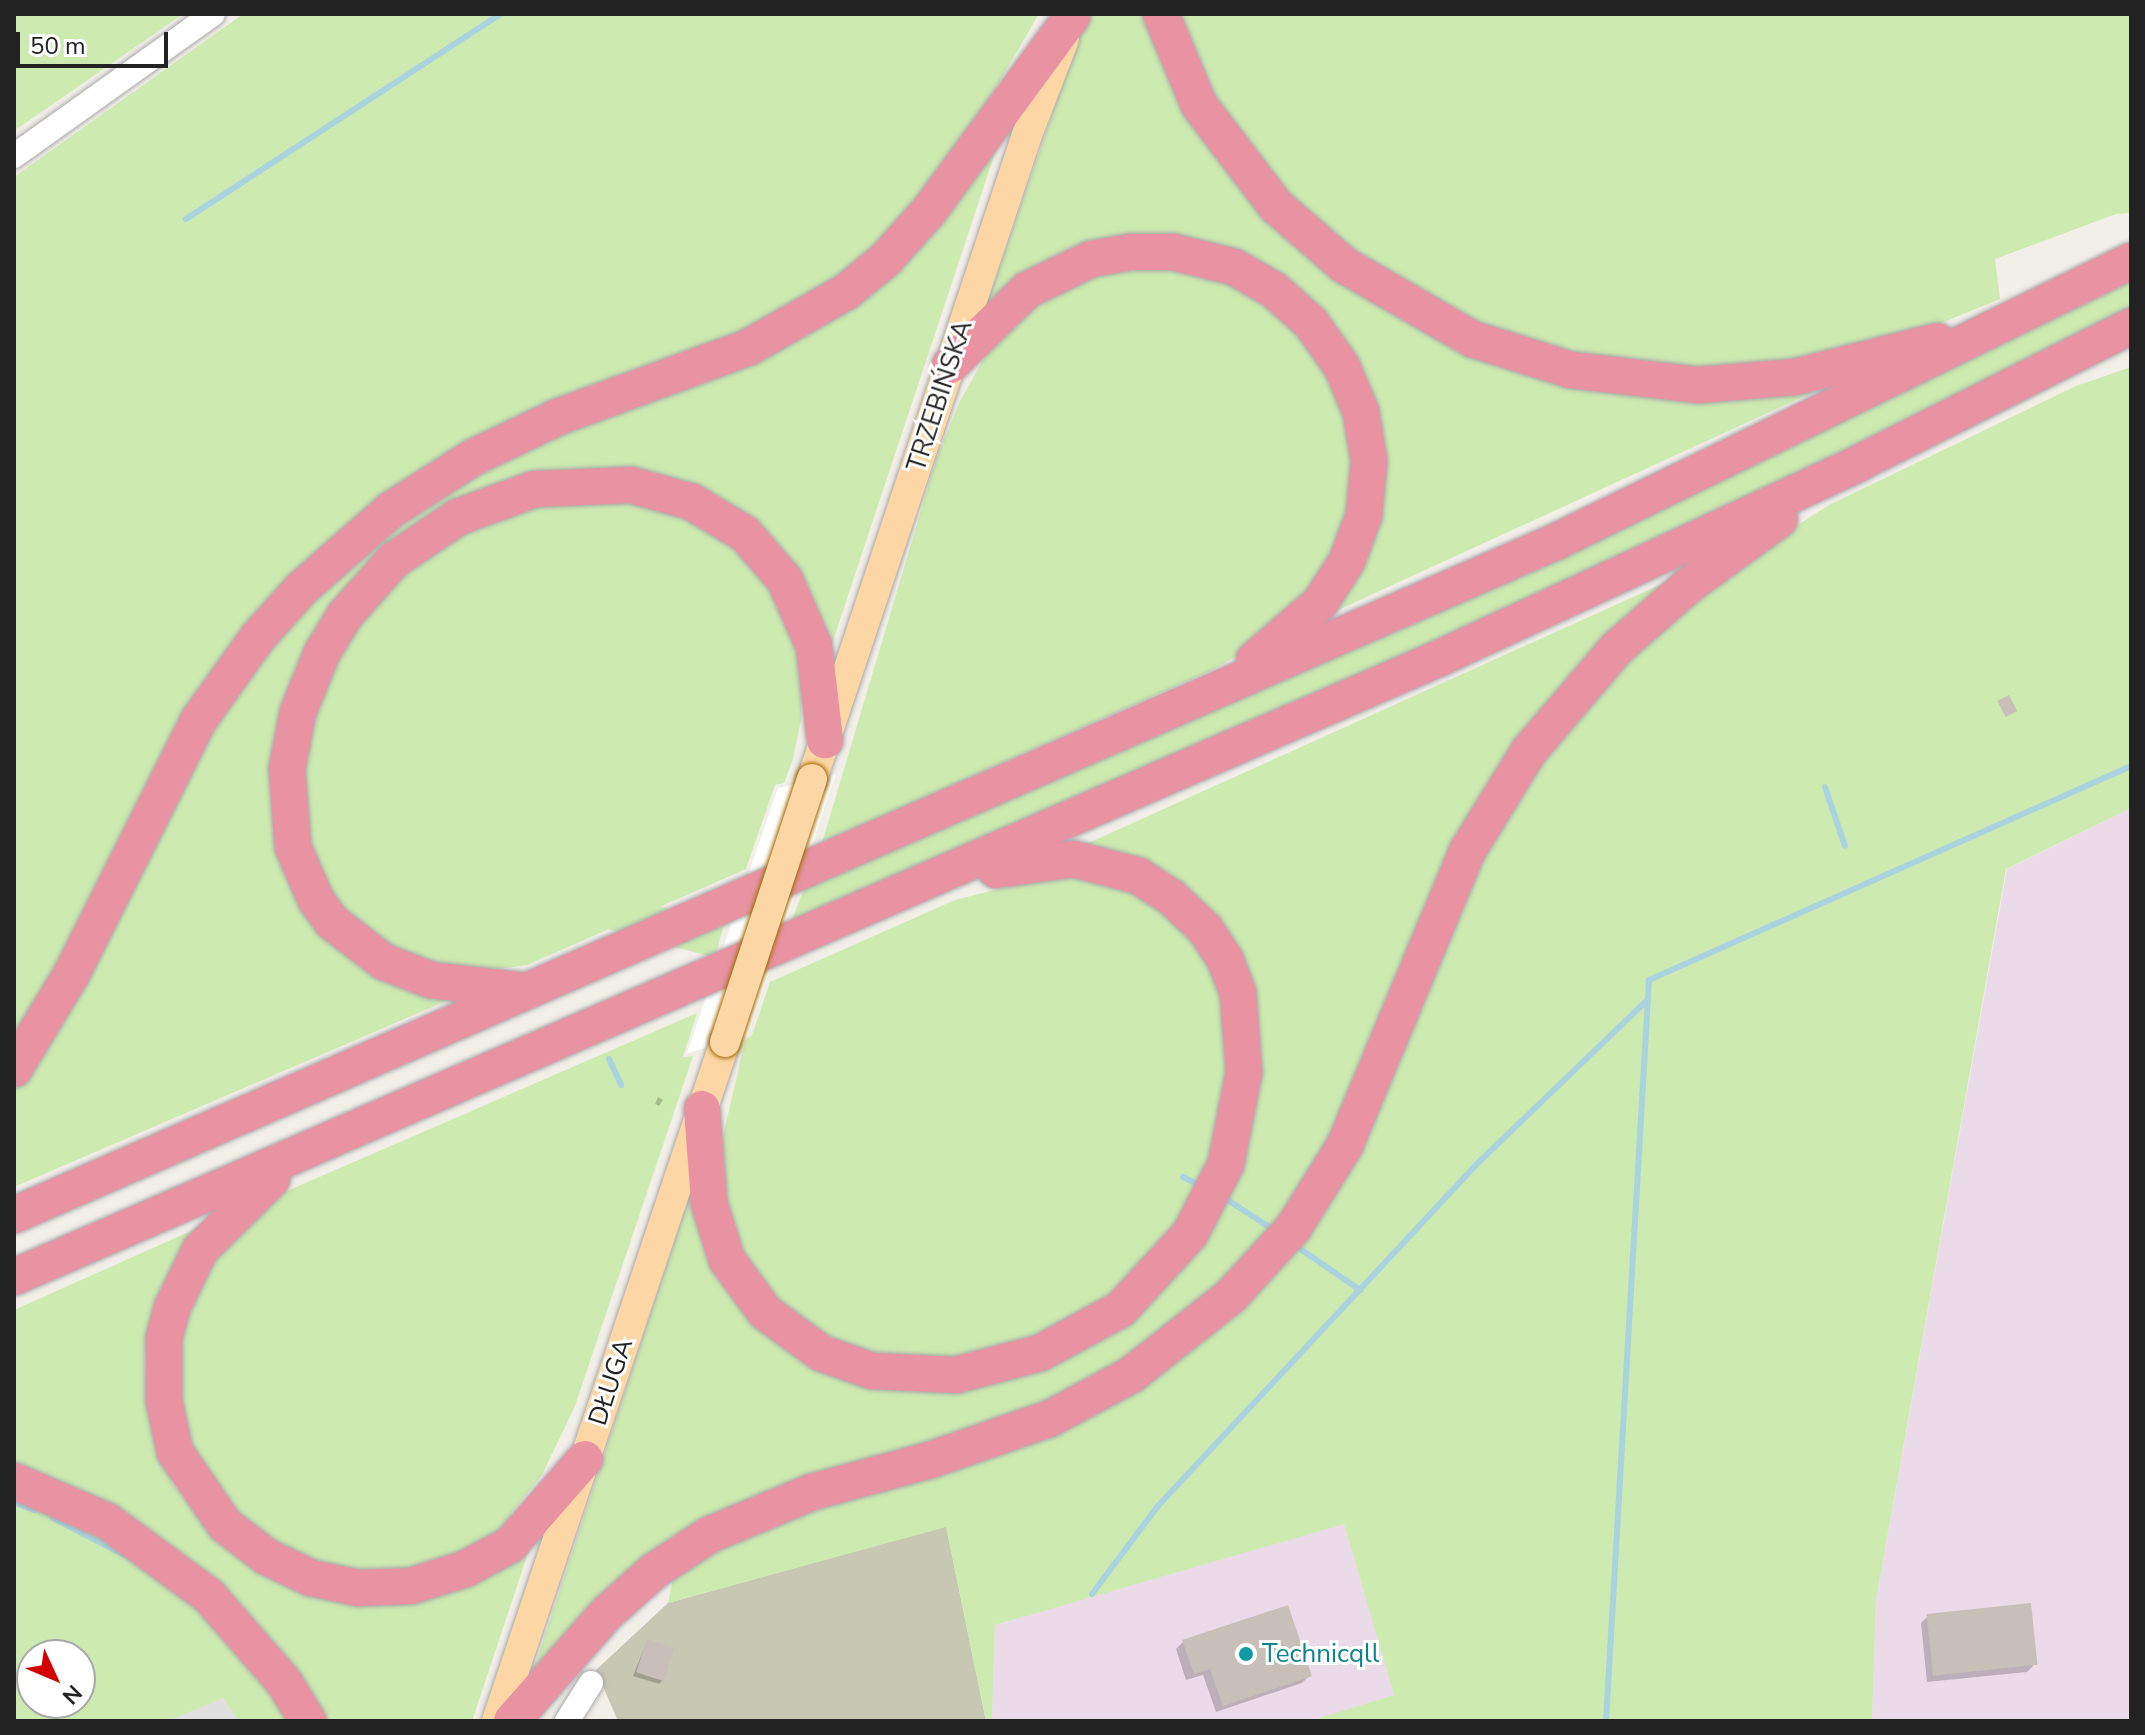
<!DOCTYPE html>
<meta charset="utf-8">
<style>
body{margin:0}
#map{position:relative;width:2145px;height:1735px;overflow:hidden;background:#f2efe9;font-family:"Nunito Sans",sans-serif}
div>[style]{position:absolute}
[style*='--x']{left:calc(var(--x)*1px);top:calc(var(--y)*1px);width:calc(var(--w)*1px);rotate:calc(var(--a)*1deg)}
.residential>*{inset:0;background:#e0dfdf}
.industrial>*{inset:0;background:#ebdbe8}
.construction>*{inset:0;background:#c7c7b4}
.grass>*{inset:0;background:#cdebb0;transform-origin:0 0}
.pier>*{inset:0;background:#fff}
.shadow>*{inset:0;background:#0003}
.stream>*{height:6px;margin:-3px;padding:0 3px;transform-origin:3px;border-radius:3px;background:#aad3df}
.building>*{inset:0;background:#c7bfb8;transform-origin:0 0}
.roads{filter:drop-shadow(0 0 2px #a9a9a9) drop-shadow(0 0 2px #a9a9a9)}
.minor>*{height:24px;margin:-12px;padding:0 12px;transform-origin:12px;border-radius:12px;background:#fff}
.major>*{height:30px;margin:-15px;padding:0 15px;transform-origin:15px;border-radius:15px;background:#fcd6a4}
.highway>*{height:36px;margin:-18px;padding:0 18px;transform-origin:18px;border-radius:18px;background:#e892a2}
.bridges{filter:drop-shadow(0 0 2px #a06b00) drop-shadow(0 0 2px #a06b00)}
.major-bridge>*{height:30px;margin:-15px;padding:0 15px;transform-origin:15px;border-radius:15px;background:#fcd6a4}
.dots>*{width:22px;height:22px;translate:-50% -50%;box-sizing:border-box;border:4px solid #fff;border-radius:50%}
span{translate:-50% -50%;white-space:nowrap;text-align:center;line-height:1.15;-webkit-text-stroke:6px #fff;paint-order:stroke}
.street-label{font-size:26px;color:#222}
.culture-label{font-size:26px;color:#0d838f}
.left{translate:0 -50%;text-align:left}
.frame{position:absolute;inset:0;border:16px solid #222;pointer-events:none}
.north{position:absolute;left:16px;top:1639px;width:80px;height:80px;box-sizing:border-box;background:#fff;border:2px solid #a7a7a7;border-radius:50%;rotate:134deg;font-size:22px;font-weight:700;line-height:32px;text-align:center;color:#222}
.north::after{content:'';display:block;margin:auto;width:28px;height:36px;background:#d40000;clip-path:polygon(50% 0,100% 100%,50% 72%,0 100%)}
.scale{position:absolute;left:16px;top:32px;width:152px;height:36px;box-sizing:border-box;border:4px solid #222;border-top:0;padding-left:10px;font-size:24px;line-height:28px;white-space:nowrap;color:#222;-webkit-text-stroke:6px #fff;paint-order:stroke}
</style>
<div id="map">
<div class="residential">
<div style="clip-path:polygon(223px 1698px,238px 1721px,168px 1721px,172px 1718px)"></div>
</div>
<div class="industrial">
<div style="clip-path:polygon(2131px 808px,2131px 1721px,1872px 1721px,1876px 1600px,2007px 869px)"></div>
<div style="clip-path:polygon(1344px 1523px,1395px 1696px,1310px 1721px,992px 1721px,995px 1625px)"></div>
</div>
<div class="construction">
<div style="clip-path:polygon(946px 1526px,986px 1721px,617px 1719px,596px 1670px,668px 1603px)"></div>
</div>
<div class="grass">
<div style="clip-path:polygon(14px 14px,183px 14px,14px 131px)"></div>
<div style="clip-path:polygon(243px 14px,1039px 14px,945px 174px,852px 276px,328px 546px,14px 1047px,14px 177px)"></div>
<div style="clip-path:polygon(1087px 14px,1152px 14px,1189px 110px,1446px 337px,1820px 389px,1323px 617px,1350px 580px,1363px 380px,1185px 242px,986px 307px)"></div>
<div style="clip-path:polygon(1174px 14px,2131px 14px,2131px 213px,2116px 214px,1995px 259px,2000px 299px,1892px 343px,1795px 366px,1646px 371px,1498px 337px,1373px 269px,1303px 215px,1208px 98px)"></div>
<div style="clip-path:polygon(999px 141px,829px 653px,753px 521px,531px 480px,324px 631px,290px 872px,460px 995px,14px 1187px,14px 1084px,204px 732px,278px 629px,439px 487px,746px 356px)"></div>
<div style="clip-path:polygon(1112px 265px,1217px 272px,1282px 311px,1342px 391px,1356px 495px,1331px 566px,1265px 640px,1210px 671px,822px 843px,937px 457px,960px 401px,995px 339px,1035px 300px)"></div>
<div style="clip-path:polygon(2131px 273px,2131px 311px,1723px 514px,789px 927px,805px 886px)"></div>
<div style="clip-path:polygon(2131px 367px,2131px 808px,2006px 869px,1876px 1600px,1872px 1721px,1310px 1721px,1394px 1695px,1344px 1524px,995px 1625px,992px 1721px,986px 1721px,946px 1527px,668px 1603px,675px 1568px,757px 1523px,1020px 1443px,1250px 1297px,1526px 776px,1628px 654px,1750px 555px,1829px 505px,2076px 386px)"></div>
<div style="clip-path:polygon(532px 502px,668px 503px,758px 562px,802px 644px,801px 720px,793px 759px,784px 783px,775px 785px,746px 869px,527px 965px,461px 974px,366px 938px,307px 860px,298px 763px,348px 629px,440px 540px)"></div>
<div style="clip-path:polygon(1686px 573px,1562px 690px,1310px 1186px,1210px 1301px,1059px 1402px,790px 1486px,530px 1681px,692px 1188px,753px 1322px,954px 1390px,1056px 1364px,1100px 1341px,1134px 1318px,1205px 1236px,1241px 967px,1084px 845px)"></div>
<div style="clip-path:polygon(1065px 872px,1144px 894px,1169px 912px,1209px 963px,1221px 993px,1229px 1064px,1217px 1147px,1184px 1221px,1103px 1306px,1004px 1353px,912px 1363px,844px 1349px,775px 1304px,732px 1241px,721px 1165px,723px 1136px,745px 1041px,752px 1035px,770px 982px,955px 900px)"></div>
<div style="left:724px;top:924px;width:35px;height:773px;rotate:105deg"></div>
<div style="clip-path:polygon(697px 1013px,683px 1057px,693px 1056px,575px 1406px,542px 1475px,511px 1513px,512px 1524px,499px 1535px,411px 1573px,332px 1569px,284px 1550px,236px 1513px,202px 1470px,186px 1431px,180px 1404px,179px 1342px,191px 1298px,213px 1254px,257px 1204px)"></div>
<div style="clip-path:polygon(193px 1230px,163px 1286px,147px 1334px,145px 1368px,148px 1408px,172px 1483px,214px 1536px,325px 1597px,531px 1544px,472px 1721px,318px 1721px,296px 1683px,14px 1470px,14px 1310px)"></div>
<div style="clip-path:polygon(evenodd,14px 1494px,100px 1532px,200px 1604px,294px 1721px,238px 1721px,223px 1698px,168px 1721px,14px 1721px,14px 1494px,32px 1655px,80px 1655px,80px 1703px,32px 1703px,32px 1655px)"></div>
</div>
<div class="pier">
<div style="clip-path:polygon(836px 774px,748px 1036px,687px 1053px,778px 788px)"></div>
</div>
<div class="shadow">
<div style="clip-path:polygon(658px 1097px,663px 1100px,659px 1106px,655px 1104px)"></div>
<div style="clip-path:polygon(1928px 1616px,2035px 1664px,2027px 1672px,1927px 1682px,1921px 1623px)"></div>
<div style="clip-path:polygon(647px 1641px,663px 1680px,659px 1684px,633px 1676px)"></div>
<div style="clip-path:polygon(1183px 1642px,1309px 1676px,1302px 1683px,1216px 1712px,1203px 1675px,1186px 1680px,1176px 1649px)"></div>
</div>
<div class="stream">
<div style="--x:186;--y:219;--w:375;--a:-33.1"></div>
<div style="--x:1825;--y:787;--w:62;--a:71.3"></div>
<div style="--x:609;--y:1059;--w:29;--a:65"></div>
<div style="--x:1183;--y:1177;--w:20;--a:27"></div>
<div style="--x:1226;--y:1199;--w:57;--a:32.9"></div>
<div style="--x:1296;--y:1246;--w:78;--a:34.5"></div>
<div style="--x:14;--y:1502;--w:22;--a:22"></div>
<div style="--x:53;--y:1518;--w:80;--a:27.5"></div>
<div style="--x:1092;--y:1594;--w:109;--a:-53.2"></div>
<div style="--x:1157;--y:1507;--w:475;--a:-47"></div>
<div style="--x:1481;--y:1160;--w:231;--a:-43.9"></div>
<div style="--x:1606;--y:1721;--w:742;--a:-86.68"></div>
<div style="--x:1649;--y:980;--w:527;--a:-23.94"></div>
</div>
<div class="building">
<div style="left:2009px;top:695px;width:18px;height:13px;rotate:63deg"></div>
<div style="left:2031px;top:1603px;width:62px;height:105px;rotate:84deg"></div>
<div style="clip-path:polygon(1288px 1605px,1312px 1676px,1223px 1706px,1210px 1669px,1194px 1674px,1182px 1640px)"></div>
<div style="left:647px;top:1639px;width:29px;height:35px;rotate:18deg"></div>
</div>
<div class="roads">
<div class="minor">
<div style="--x:14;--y:156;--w:244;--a:-35.5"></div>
<div style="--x:567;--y:1721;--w:45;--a:-57.7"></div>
</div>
<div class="major">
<div style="--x:812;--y:779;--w:679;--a:-71.54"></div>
<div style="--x:1027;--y:135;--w:103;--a:-68.9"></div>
<div style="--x:497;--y:1721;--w:716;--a:-71.44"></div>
</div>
<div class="highway">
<div style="--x:1161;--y:14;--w:99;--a:67.3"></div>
<div style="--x:1199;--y:105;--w:127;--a:52.7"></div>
<div style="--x:1276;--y:206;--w:90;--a:40.9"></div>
<div style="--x:1344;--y:265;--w:148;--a:30"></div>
<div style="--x:1472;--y:339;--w:104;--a:17.4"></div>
<div style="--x:1571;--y:370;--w:129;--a:6.7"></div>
<div style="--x:1699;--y:385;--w:96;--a:-4.8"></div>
<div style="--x:1795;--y:377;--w:147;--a:-14.1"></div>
<div style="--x:950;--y:365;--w:107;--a:-44.2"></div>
<div style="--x:1027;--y:290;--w:71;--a:-25.8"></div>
<div style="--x:1091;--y:259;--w:40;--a:-10"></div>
<div style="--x:1130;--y:252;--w:43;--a:0"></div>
<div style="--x:1173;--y:252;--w:63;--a:13.8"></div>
<div style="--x:1234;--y:267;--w:46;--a:29.9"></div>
<div style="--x:1274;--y:290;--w:50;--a:41.7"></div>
<div style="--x:1311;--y:323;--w:54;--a:54.8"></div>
<div style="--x:1342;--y:367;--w:49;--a:67.1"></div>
<div style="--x:1361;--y:412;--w:50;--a:80.7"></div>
<div style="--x:1369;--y:461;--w:54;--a:95.3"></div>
<div style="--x:1364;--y:515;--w:49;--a:110.3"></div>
<div style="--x:1347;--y:561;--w:50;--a:122.7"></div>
<div style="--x:1320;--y:603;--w:87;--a:139.2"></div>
<div style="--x:527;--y:991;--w:97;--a:-173.5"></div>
<div style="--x:431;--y:980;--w:50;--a:-159"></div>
<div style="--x:384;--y:962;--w:66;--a:-142.4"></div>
<div style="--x:332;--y:922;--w:27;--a:-126"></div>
<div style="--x:316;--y:900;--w:58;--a:-113.5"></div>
<div style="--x:293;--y:847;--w:78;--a:-94.4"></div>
<div style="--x:287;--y:769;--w:58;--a:-79.1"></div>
<div style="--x:298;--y:712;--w:64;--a:-67.9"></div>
<div style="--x:322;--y:653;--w:44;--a:-58.8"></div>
<div style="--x:345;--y:615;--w:74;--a:-48.3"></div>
<div style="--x:394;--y:560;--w:77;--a:-33.9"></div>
<div style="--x:458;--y:517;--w:82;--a:-20"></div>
<div style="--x:535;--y:489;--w:96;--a:-2.4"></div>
<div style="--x:631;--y:485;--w:63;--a:15.6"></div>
<div style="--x:692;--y:502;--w:62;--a:31.1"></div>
<div style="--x:745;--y:534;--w:61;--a:49"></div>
<div style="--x:785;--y:580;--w:72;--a:66.3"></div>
<div style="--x:814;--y:646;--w:95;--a:83.3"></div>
<div style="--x:14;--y:1069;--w:110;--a:-58.8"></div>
<div style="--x:71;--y:975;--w:284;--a:-63.4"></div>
<div style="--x:198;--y:721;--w:103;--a:-54.5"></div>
<div style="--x:258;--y:637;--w:64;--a:-48.1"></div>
<div style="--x:301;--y:589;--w:120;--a:-41.3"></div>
<div style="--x:391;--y:510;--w:98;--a:-32.6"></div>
<div style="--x:474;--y:457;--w:93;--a:-25.5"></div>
<div style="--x:558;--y:417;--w:203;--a:-20.1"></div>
<div style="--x:749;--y:347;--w:112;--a:-29.6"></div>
<div style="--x:846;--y:292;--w:50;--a:-39.4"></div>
<div style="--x:885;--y:260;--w:66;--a:-48.1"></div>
<div style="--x:929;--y:211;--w:242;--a:-53.7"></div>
<div style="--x:702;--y:1109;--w:94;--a:85.7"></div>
<div style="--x:709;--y:1203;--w:60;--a:72.5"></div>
<div style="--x:727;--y:1260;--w:64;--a:53.8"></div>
<div style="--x:765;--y:1312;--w:69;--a:36.2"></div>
<div style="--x:821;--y:1353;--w:54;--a:19.4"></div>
<div style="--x:872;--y:1371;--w:84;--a:2.7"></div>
<div style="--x:956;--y:1375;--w:87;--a:-14.7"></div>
<div style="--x:1040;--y:1353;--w:92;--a:-28.5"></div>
<div style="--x:1121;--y:1309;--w:102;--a:-47.4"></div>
<div style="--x:1190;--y:1234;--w:79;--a:-62.8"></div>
<div style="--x:1226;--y:1164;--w:94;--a:-78.9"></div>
<div style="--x:1244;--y:1072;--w:79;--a:-94.3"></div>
<div style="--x:1238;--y:993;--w:34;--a:-111"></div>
<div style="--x:1226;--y:961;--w:38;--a:-123"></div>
<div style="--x:1205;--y:929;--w:47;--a:-136.7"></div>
<div style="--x:1171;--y:897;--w:38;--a:-147"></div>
<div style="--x:1139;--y:876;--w:67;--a:-165.3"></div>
<div style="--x:1074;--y:859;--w:79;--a:172"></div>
<div style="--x:272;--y:1179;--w:101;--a:135.4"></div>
<div style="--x:200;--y:1250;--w:64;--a:115.8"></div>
<div style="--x:172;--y:1308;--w:31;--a:105"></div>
<div style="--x:164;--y:1338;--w:63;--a:90"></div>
<div style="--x:164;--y:1401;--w:52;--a:77.8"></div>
<div style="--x:175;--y:1452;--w:88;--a:55.6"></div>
<div style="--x:225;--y:1525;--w:53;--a:37.3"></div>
<div style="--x:267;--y:1557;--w:49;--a:25.5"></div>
<div style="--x:311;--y:1578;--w:48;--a:12"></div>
<div style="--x:358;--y:1588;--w:53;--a:-2.2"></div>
<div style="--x:411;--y:1586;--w:57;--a:-17.5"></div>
<div style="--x:465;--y:1569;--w:51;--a:-28.1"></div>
<div style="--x:510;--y:1545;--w:114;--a:-48.9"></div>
<div style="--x:14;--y:1215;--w:1679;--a:-23.59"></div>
<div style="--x:1553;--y:543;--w:643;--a:-26.01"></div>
<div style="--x:14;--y:1277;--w:1557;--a:-23.47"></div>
<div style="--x:1442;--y:657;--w:460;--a:-24.9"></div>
<div style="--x:1859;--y:463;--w:305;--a:-26.7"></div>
<div style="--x:14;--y:1481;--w:101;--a:23.3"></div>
<div style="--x:107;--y:1521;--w:127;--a:36.3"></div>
<div style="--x:209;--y:1596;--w:114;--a:48.9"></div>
<div style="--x:284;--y:1682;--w:46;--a:58.4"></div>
<div style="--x:512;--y:1721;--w:144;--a:-48.7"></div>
<div style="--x:607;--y:1613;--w:63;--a:-41.8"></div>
<div style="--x:654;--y:1571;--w:66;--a:-33.2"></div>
<div style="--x:709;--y:1535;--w:112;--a:-22.7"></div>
<div style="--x:812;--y:1492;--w:122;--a:-15.2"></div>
<div style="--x:930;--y:1460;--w:128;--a:-19.1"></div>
<div style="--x:1051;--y:1418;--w:91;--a:-28.3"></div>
<div style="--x:1131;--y:1375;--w:127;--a:-38.3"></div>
<div style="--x:1231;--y:1296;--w:93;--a:-47.6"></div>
<div style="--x:1294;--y:1227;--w:97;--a:-58.1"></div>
<div style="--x:1345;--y:1145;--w:320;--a:-67.4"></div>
<div style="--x:1468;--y:850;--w:116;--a:-58.4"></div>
<div style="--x:1529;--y:751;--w:135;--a:-49.5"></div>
<div style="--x:1617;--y:648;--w:96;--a:-41.2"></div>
<div style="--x:1689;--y:585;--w:112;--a:-36"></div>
</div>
</div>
<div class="bridges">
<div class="major-bridge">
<div style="--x:725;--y:1042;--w:277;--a:-71.7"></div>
</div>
</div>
<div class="dots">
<div style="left:1246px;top:1654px;background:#0f9aa8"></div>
</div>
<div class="street-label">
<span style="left:940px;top:396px;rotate:-72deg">TRZEBIŃSKA</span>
<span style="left:611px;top:1382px;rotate:-72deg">DŁUGA</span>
</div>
<div class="culture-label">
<span class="left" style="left:1262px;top:1654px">Technicqll</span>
</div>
<div class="frame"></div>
<div class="north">N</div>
<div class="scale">50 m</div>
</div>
